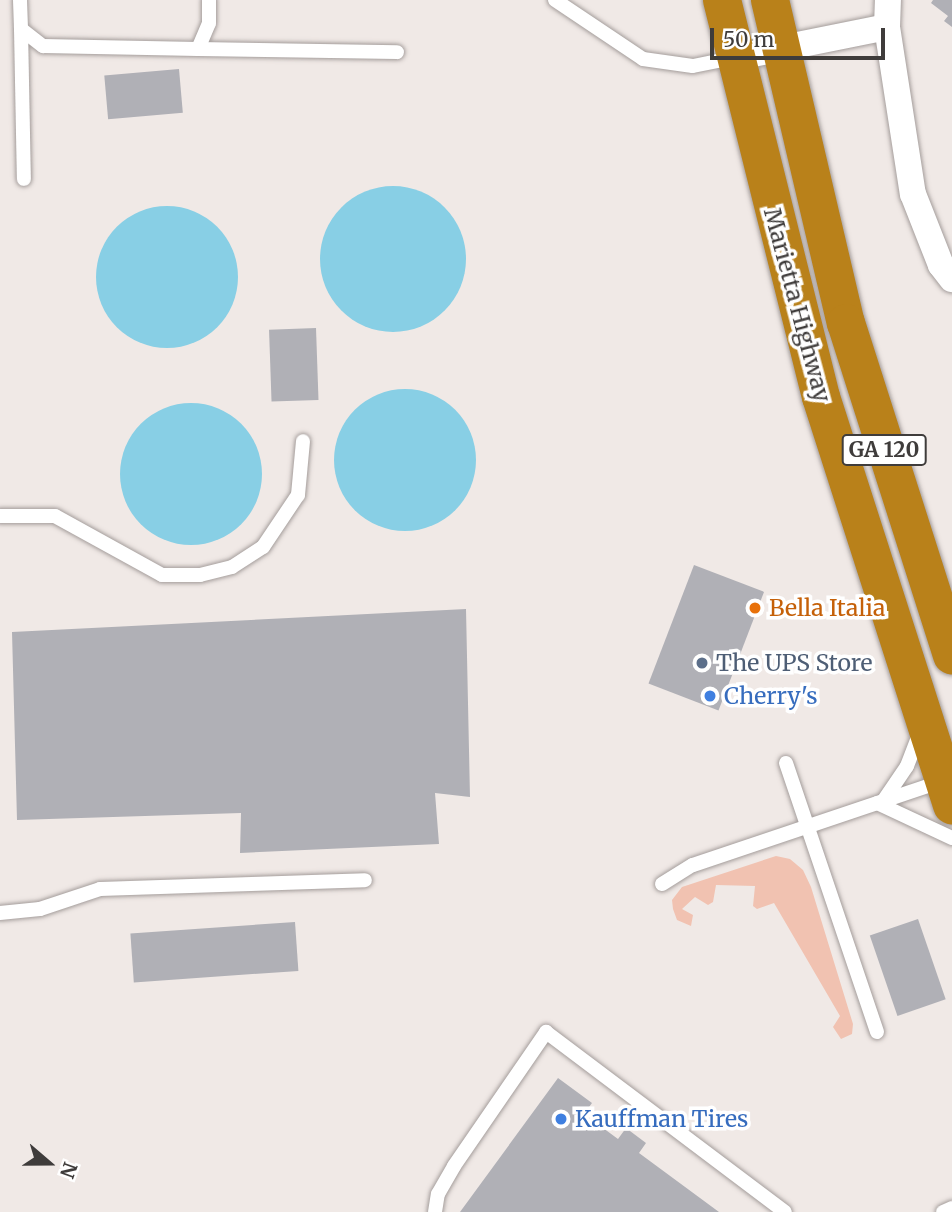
<!DOCTYPE html>
<style>
body{margin:0}
#map{position:relative;width:952px;height:1212px;overflow:hidden;background:#f0e9e6;font-family:Merriweather,serif}
div>[style]{position:absolute}
[style*='--x']{left:calc(var(--x)*1px);top:calc(var(--y)*1px);width:calc(var(--w)*1px);rotate:calc(var(--a)*1deg)}
.green>*{inset:0;background:#f1c2b1}
.water>*{inset:0;background:#88cfe5}
.round{border-radius:50%}
.building>*{inset:0;background:#b0b0b6;transform-origin:0 0}
.roads{filter:drop-shadow(0 0 2px #a49d9b) drop-shadow(0 0 2px #a49d9b)}
.lane>*{height:14px;margin:-7px;padding:0 7px;transform-origin:7px;border-radius:7px;background:#fff}
.street>*{height:26px;margin:-13px;padding:0 13px;transform-origin:13px;border-radius:13px;background:#fff}
.highway>*{height:38px;margin:-19px;padding:0 19px;transform-origin:19px;border-radius:19px;background:#b9811a}
.dots>*{width:19px;height:19px;translate:-50% -50%;box-sizing:border-box;border:4px solid #fff;border-radius:50%}
span{translate:-50% -50%;white-space:nowrap;text-align:center;line-height:1.15;-webkit-text-stroke:7px #fff;paint-order:stroke}
.shield-label span{padding:2px 5px;background:#fff;border:2px solid;border-radius:5px;-webkit-text-stroke-width:0}
.shield-label{font-size:21px;color:#3f3c3b;font-weight:700}
.street-label{font-size:23px;color:#3f3c3b}
.food-label{font-size:23px;color:#c56008}
.left{translate:0 -50%;text-align:left}
.service-label{font-size:23px;color:#4e5e75}
.shop-label{font-size:23px;color:#366cbe}
.north{position:absolute;left:14px;top:1128px;width:70px;height:70px;-webkit-text-stroke:5px #fff;paint-order:stroke;rotate:110deg;font-size:19px;font-weight:700;line-height:28px;text-align:center;color:#3f3c3b}
.north::after{content:'';display:block;margin:auto;width:24px;height:32px;background:#3f3c3b;clip-path:polygon(50% 0,100% 100%,50% 72%,0 100%)}
.scale{position:absolute;left:710px;top:28px;width:175px;height:32px;box-sizing:border-box;border:4px solid #3f3c3b;border-top:0;padding-left:9px;font-size:21px;line-height:24px;white-space:nowrap;color:#3f3c3b;-webkit-text-stroke:5px #fff;paint-order:stroke}
</style>
<div id="map">
<div class="green">
<div style="clip-path:polygon(776px 856px,790px 859px,803px 870px,811px 887px,853px 1024px,852px 1034px,841px 1039px,833px 1027px,840px 1016px,774px 903px,757px 909px,753px 906px,755px 886px,716px 885px,713px 902px,708px 905px,695px 897px,682px 909px,693px 915px,691px 926px,677px 920px,673px 909px,672px 900px,682px 887px)"></div>
</div>
<div class="water">
<div class="round" style="left:320px;top:186px;width:146px;height:146px"></div>
<div class="round" style="left:96px;top:206px;width:142px;height:142px"></div>
<div class="round" style="left:334px;top:389px;width:142px;height:142px"></div>
<div class="round" style="left:120px;top:403px;width:142px;height:142px"></div>
</div>
<div class="building">
<div style="clip-path:polygon(933px 0,952px 0,952px 27px,944px 21px,948px 16px,931px 3px)"></div>
<div style="left:179px;top:69px;width:44px;height:75px;rotate:85deg"></div>
<div style="left:316px;top:328px;width:72px;height:47px;rotate:88deg"></div>
<div style="left:694px;top:565px;width:75px;height:127px;rotate:21deg"></div>
<div style="clip-path:polygon(466px 609px,470px 797px,435px 793px,439px 844px,240px 853px,241px 813px,17px 820px,12px 632px)"></div>
<div style="left:918px;top:919px;width:85px;height:51px;rotate:71deg"></div>
<div style="left:295px;top:922px;width:49px;height:165px;rotate:86deg"></div>
<div style="clip-path:polygon(558px 1078px,592px 1103px,584px 1114px,618px 1139px,626px 1128px,646px 1143px,639px 1153px,719px 1212px,460px 1212px)"></div>
</div>
<div class="roads">
<div class="lane">
<div style="--x:20;--y:0;--w:29;--a:88"></div>
<div style="--x:21;--y:29;--w:28;--a:38"></div>
<div style="--x:43;--y:46;--w:155;--a:1.1"></div>
<div style="--x:198;--y:49;--w:28;--a:-67"></div>
<div style="--x:209;--y:23;--w:23;--a:-90"></div>
<div style="--x:555;--y:0;--w:106;--a:33.8"></div>
<div style="--x:643;--y:59;--w:50;--a:8"></div>
<div style="--x:693;--y:66;--w:41;--a:-11.3"></div>
<div style="--x:21;--y:29;--w:150;--a:88.9"></div>
<div style="--x:198;--y:49;--w:199;--a:0.9"></div>
<div style="--x:0;--y:516;--w:55;--a:0"></div>
<div style="--x:55;--y:516;--w:122;--a:28.9"></div>
<div style="--x:162;--y:575;--w:38;--a:0"></div>
<div style="--x:200;--y:575;--w:33;--a:-14"></div>
<div style="--x:232;--y:567;--w:37;--a:-33"></div>
<div style="--x:263;--y:547;--w:63;--a:-56.1"></div>
<div style="--x:298;--y:495;--w:54;--a:-84.7"></div>
<div style="--x:786;--y:763;--w:284;--a:71.3"></div>
<div style="--x:884;--y:800;--w:41;--a:-55.9"></div>
<div style="--x:907;--y:766;--w:36;--a:-69"></div>
<div style="--x:877;--y:803;--w:83;--a:25"></div>
<div style="--x:662;--y:884;--w:36;--a:-32"></div>
<div style="--x:693;--y:865;--w:263;--a:-18.6"></div>
<div style="--x:0;--y:913;--w:40;--a:-5.7"></div>
<div style="--x:40;--y:909;--w:63;--a:-18.4"></div>
<div style="--x:100;--y:889;--w:265;--a:-1.9"></div>
<div style="--x:435;--y:1212;--w:18;--a:-81"></div>
<div style="--x:438;--y:1194;--w:32;--a:-60"></div>
<div style="--x:454;--y:1166;--w:163;--a:-55.5"></div>
<div style="--x:546;--y:1032;--w:299;--a:37"></div>
<div style="--x:943;--y:1212;--w:10;--a:-24"></div>
</div>
<div class="street">
<div style="--x:887;--y:27;--w:169;--a:81.2"></div>
<div style="--x:913;--y:194;--w:76;--a:68.5"></div>
<div style="--x:941;--y:265;--w:18;--a:52"></div>
<div style="--x:733;--y:58;--w:157;--a:-11.4"></div>
<div style="--x:887;--y:27;--w:27;--a:-88"></div>
</div>
<div class="highway">
<div style="--x:722;--y:0;--w:409;--a:76"></div>
<div style="--x:821;--y:397;--w:429;--a:72.2"></div>
<div style="--x:770;--y:0;--w:332;--a:76.8"></div>
<div style="--x:846;--y:323;--w:349;--a:72.3"></div>
</div>
</div>
<div class="dots">
<div style="left:755px;top:608px;background:#e8710a"></div>
<div style="left:702px;top:663px;background:#5c6f8a"></div>
<div style="left:710px;top:696px;background:#3f7fe0"></div>
<div style="left:561px;top:1119px;background:#3f7fe0"></div>
</div>
<div class="shield-label">
<span style="left:884px;top:450px">GA 120</span>
</div>
<div class="street-label">
<span style="left:797px;top:305px;rotate:75deg">Marietta Highway</span>
</div>
<div class="food-label">
<span class="left" style="left:769px;top:608px">Bella Italia</span>
</div>
<div class="service-label">
<span class="left" style="left:716px;top:663px">The UPS Store</span>
</div>
<div class="shop-label">
<span class="left" style="left:724px;top:696px">Cherry's</span>
<span class="left" style="left:575px;top:1119px">Kauffman Tires</span>
</div>
<div class="north">N</div>
<div class="scale">50 m</div>
</div>
